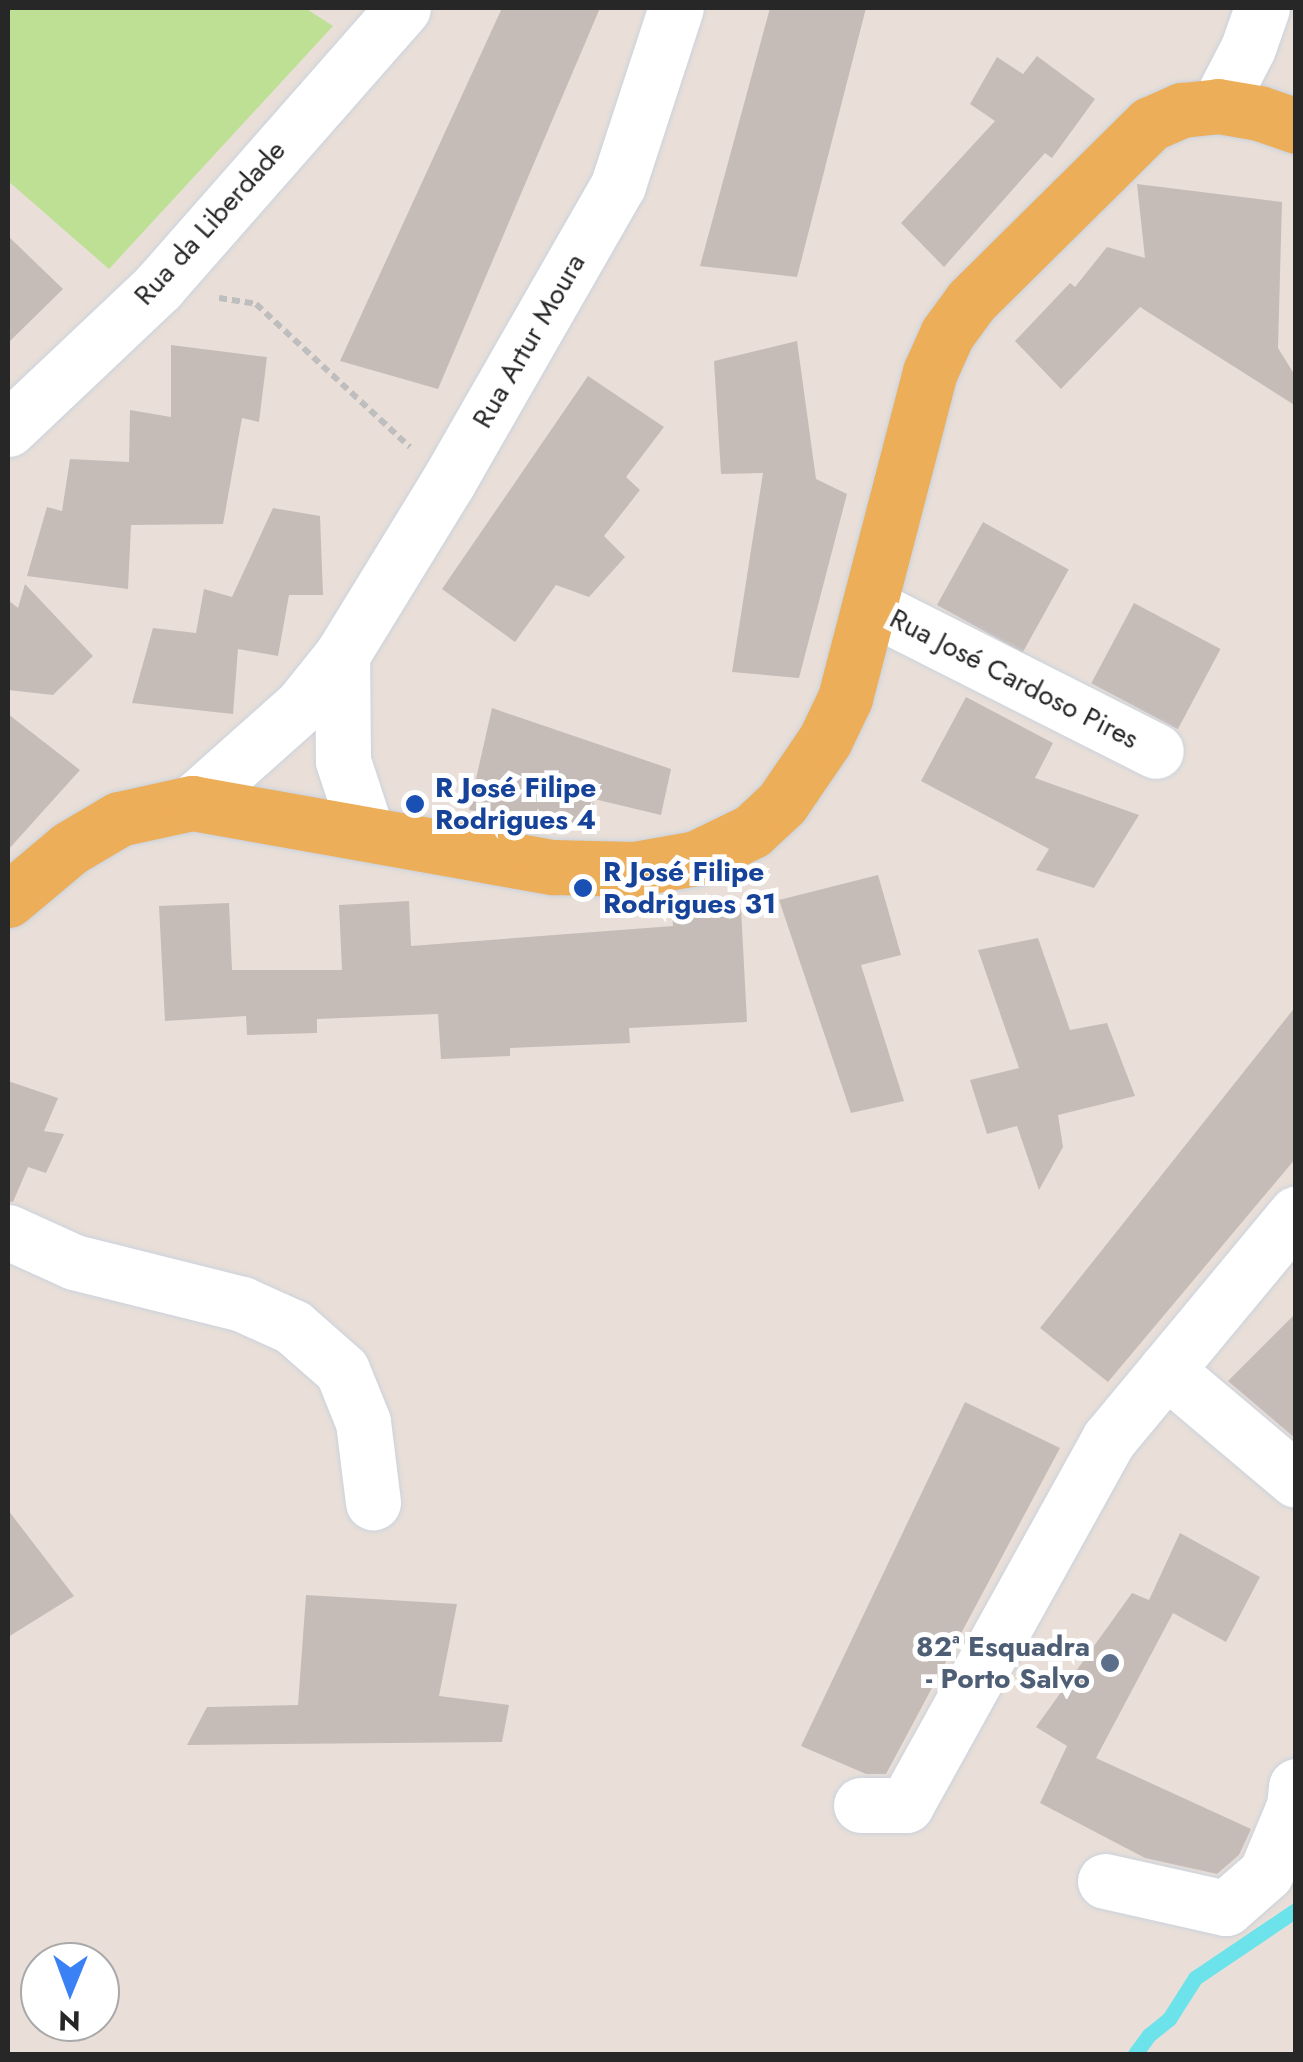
<!DOCTYPE html>
<meta charset="utf-8">
<style>
body{margin:0}
#map{position:relative;width:1303px;height:2062px;overflow:hidden;background:#e9dfd8;font-family:Jost,sans-serif}
div>[style]{position:absolute}
[style*='--x']{left:calc(var(--x)*1px);top:calc(var(--y)*1px);width:calc(var(--w)*1px);rotate:calc(var(--a)*1deg)}
.green>*{inset:0;background:#bde095}
.stream>*{height:15px;margin:-7.5px;padding:0 7.5px;transform-origin:7.5px;border-radius:7.5px;background:#6ce2eb}
.building>*{inset:0;background:#c5bcb8;transform-origin:0 0}
.path>*{height:6px;margin-top:-3px;transform-origin:0;background:repeating-linear-gradient(90deg,#bebebe 0 8px,transparent 0 13px)}
.roads{filter:drop-shadow(0 0 2px #cbd2dc) drop-shadow(0 0 2px #cbd2dc)}
.minor>*{height:55px;margin:-27.5px;padding:0 27.5px;transform-origin:27.5px;border-radius:27.5px;background:#fff}
.major>*{height:55px;margin:-27.5px;padding:0 27.5px;transform-origin:27.5px;border-radius:27.5px;background:#edae5a}
.dots>*{width:28px;height:28px;translate:-50% -50%;box-sizing:border-box;border:5px solid #fff;border-radius:50%}
span{translate:-50% -50%;white-space:nowrap;text-align:center;line-height:1.15;-webkit-text-stroke:10px #fff;paint-order:stroke}
.street-label{font-size:28px;color:#272727}
.transit-label{font-size:28px;color:#164399;font-weight:700}
.left{translate:0 -50%;text-align:left}
.service-label{font-size:28px;color:#4e5e75;font-weight:700}
.right{translate:-100% -50%;text-align:right}
.frame{position:absolute;inset:0;border:10px solid #272727;pointer-events:none}
.north{position:absolute;left:20px;top:1942px;width:100px;height:100px;box-sizing:border-box;background:#fff;border:2px solid #a9a9a9;border-radius:50%;rotate:181deg;font-size:28px;font-weight:700;line-height:40px;text-align:center;color:#272727}
.north::after{content:'';display:block;margin:auto;width:35px;height:45px;background:#3a81f5;clip-path:polygon(50% 0,100% 100%,50% 72%,0 100%)}
</style>
<div id="map">
<div class="green">
<div style="clip-path:polygon(8px 8px,305px 8px,333px 26px,109px 269px,8px 181px)"></div>
</div>
<div class="stream">
<div style="--x:1135;--y:2054;--w:24;--a:-54"></div>
<div style="--x:1149;--y:2035;--w:26;--a:-39"></div>
<div style="--x:1169;--y:2019;--w:49;--a:-57.6"></div>
<div style="--x:1195;--y:1978;--w:122;--a:-34"></div>
</div>
<div class="building">
<div style="clip-path:polygon(502px 8px,600px 8px,438px 389px,340px 361px)"></div>
<div style="clip-path:polygon(770px 8px,866px 8px,797px 277px,700px 266px)"></div>
<div style="clip-path:polygon(1037px 56px,1095px 99px,1052px 158px,1045px 153px,944px 267px,901px 223px,995px 121px,970px 104px,997px 57px,1023px 74px)"></div>
<div style="clip-path:polygon(1137px 184px,1282px 202px,1278px 348px,1296px 377px,1296px 406px,1140px 307px,1061px 389px,1015px 341px,1070px 283px,1075px 287px,1107px 247px,1145px 258px)"></div>
<div style="clip-path:polygon(8px 236px,63px 289px,8px 343px)"></div>
<div style="clip-path:polygon(797px 341px,816px 479px,847px 494px,799px 678px,732px 672px,763px 473px,721px 474px,714px 361px)"></div>
<div style="clip-path:polygon(171px 345px,267px 357px,259px 422px,242px 418px,223px 524px,131px 525px,128px 589px,27px 576px,47px 507px,62px 511px,70px 459px,129px 462px,130px 410px,171px 417px)"></div>
<div style="clip-path:polygon(588px 376px,664px 427px,626px 477px,640px 490px,604px 536px,625px 557px,589px 597px,556px 585px,515px 642px,442px 589px)"></div>
<div style="clip-path:polygon(273px 508px,320px 516px,323px 595px,289px 595px,278px 656px,238px 649px,233px 714px,132px 703px,153px 628px,196px 633px,204px 589px,232px 597px)"></div>
<div style="left:983px;top:522px;width:98px;height:95px;rotate:29deg"></div>
<div style="clip-path:polygon(25px 584px,93px 656px,53px 695px,8px 690px,8px 600px,18px 608px)"></div>
<div style="left:1134px;top:603px;width:98px;height:91px;rotate:28deg"></div>
<div style="clip-path:polygon(966px 697px,1053px 743px,1035px 778px,1139px 815px,1094px 888px,1036px 870px,1049px 849px,921px 781px)"></div>
<div style="clip-path:polygon(492px 708px,671px 769px,661px 815px,594px 799px,591px 827px,469px 810px)"></div>
<div style="clip-path:polygon(8px 714px,80px 770px,8px 850px)"></div>
<div style="clip-path:polygon(878px 875px,901px 955px,861px 965px,904px 1101px,851px 1113px,779px 900px)"></div>
<div style="clip-path:polygon(409px 901px,411px 946px,673px 926px,672px 911px,741px 908px,747px 1022px,629px 1028px,630px 1043px,510px 1048px,510px 1056px,441px 1059px,438px 1014px,317px 1019px,317px 1033px,247px 1035px,246px 1016px,165px 1021px,159px 906px,229px 903px,232px 970px,342px 970px,339px 905px)"></div>
<div style="clip-path:polygon(1038px 938px,1070px 1030px,1107px 1023px,1135px 1096px,1058px 1115px,1063px 1147px,1039px 1190px,1017px 1126px,987px 1134px,970px 1080px,1019px 1068px,978px 950px)"></div>
<div style="clip-path:polygon(1296px 1006px,1296px 1158px,1108px 1382px,1040px 1328px)"></div>
<div style="clip-path:polygon(8px 1081px,58px 1098px,44px 1131px,64px 1134px,46px 1173px,28px 1167px,13px 1202px,8px 1201px)"></div>
<div style="clip-path:polygon(1296px 1313px,1296px 1439px,1228px 1381px)"></div>
<div style="clip-path:polygon(965px 1402px,1060px 1448px,886px 1774px,866px 1774px,801px 1746px)"></div>
<div style="clip-path:polygon(8px 1510px,74px 1596px,8px 1637px)"></div>
<div style="clip-path:polygon(1180px 1533px,1260px 1577px,1226px 1642px,1173px 1613px,1096px 1758px,1251px 1829px,1239px 1855px,1217px 1874px,1145px 1858px,1040px 1803px,1067px 1746px,1036px 1727px,1132px 1593px,1149px 1600px)"></div>
<div style="clip-path:polygon(306px 1595px,457px 1604px,439px 1696px,509px 1705px,502px 1742px,187px 1745px,207px 1707px,298px 1705px)"></div>
</div>
<div class="path">
<div style="--x:219;--y:298;--w:37;--a:9"></div>
<div style="--x:256;--y:304;--w:210;--a:42.9"></div>
</div>
<div class="roads">
<div class="minor">
<div style="--x:1218;--y:106;--w:65;--a:-62.7"></div>
<div style="--x:1248;--y:48;--w:42;--a:-70.7"></div>
<div style="--x:8;--y:429;--w:207;--a:-43.4"></div>
<div style="--x:158;--y:287;--w:371;--a:-48.7"></div>
<div style="--x:871;--y:607;--w:319;--a:26.8"></div>
<div style="--x:192;--y:803;--w:147;--a:-41.7"></div>
<div style="--x:302;--y:705;--w:64;--a:-51.3"></div>
<div style="--x:366;--y:831;--w:74;--a:-108.2"></div>
<div style="--x:343;--y:761;--w:106;--a:-90.5"></div>
<div style="--x:342;--y:655;--w:203;--a:-58.5"></div>
<div style="--x:448;--y:482;--w:342;--a:-60.2"></div>
<div style="--x:618;--y:185;--w:186;--a:-71.9"></div>
<div style="--x:8;--y:1232;--w:72;--a:24.4"></div>
<div style="--x:74;--y:1262;--w:173;--a:14"></div>
<div style="--x:242;--y:1304;--w:56;--a:24.3"></div>
<div style="--x:293;--y:1327;--w:65;--a:41.3"></div>
<div style="--x:342;--y:1370;--w:56;--a:68"></div>
<div style="--x:363;--y:1422;--w:81;--a:82.9"></div>
<div style="--x:1166;--y:1370;--w:170;--a:40.2"></div>
<div style="--x:861;--y:1805;--w:45;--a:0"></div>
<div style="--x:906;--y:1805;--w:419;--a:-61"></div>
<div style="--x:1109;--y:1439;--w:293;--a:-50.3"></div>
<div style="--x:1105;--y:1881;--w:124;--a:12.6"></div>
<div style="--x:1226;--y:1908;--w:53;--a:-41.2"></div>
<div style="--x:1266;--y:1873;--w:73;--a:-67.3"></div>
<div style="--x:1294;--y:1806;--w:20;--a:-84"></div>
</div>
<div class="major">
<div style="--x:8;--y:900;--w:81;--a:-40"></div>
<div style="--x:70;--y:848;--w:57;--a:-30.6"></div>
<div style="--x:119;--y:819;--w:75;--a:-12.4"></div>
<div style="--x:192;--y:803;--w:367;--a:10.1"></div>
<div style="--x:553;--y:867;--w:81;--a:1.4"></div>
<div style="--x:634;--y:869;--w:63;--a:-10.1"></div>
<div style="--x:696;--y:858;--w:62;--a:-25.7"></div>
<div style="--x:752;--y:831;--w:41;--a:-43"></div>
<div style="--x:782;--y:803;--w:76;--a:-55.7"></div>
<div style="--x:825;--y:740;--w:47;--a:-64.5"></div>
<div style="--x:845;--y:698;--w:337;--a:-75.4"></div>
<div style="--x:930;--y:372;--w:42;--a:-65.9"></div>
<div style="--x:947;--y:334;--w:41;--a:-54"></div>
<div style="--x:971;--y:301;--w:252;--a:-44.7"></div>
<div style="--x:1150;--y:124;--w:35;--a:-24"></div>
<div style="--x:1182;--y:110;--w:36;--a:-6"></div>
<div style="--x:1218;--y:106;--w:42;--a:9.7"></div>
<div style="--x:1259;--y:113;--w:39;--a:19"></div>
</div>
</div>
<div class="dots">
<div style="left:415px;top:804px;background:#1a4fb4"></div>
<div style="left:583px;top:888px;background:#1a4fb4"></div>
<div style="left:1110px;top:1663px;background:#5c6f8a"></div>
</div>
<div class="street-label">
<span style="left:210px;top:223px;rotate:-48deg">Rua da Liberdade</span>
<span style="left:529px;top:341px;rotate:-60deg">Rua Artur Moura</span>
<span style="left:1014px;top:679px;rotate:27deg">Rua José Cardoso Pires</span>
</div>
<div class="transit-label">
<span class="left" style="left:435px;top:804px">R José Filipe<br>Rodrigues 4</span>
<span class="left" style="left:603px;top:888px">R José Filipe<br>Rodrigues 31</span>
</div>
<div class="service-label">
<span class="right" style="left:1090px;top:1663px">82ª Esquadra<br>- Porto Salvo</span>
</div>
<div class="frame"></div>
<div class="north">N</div>
</div>
